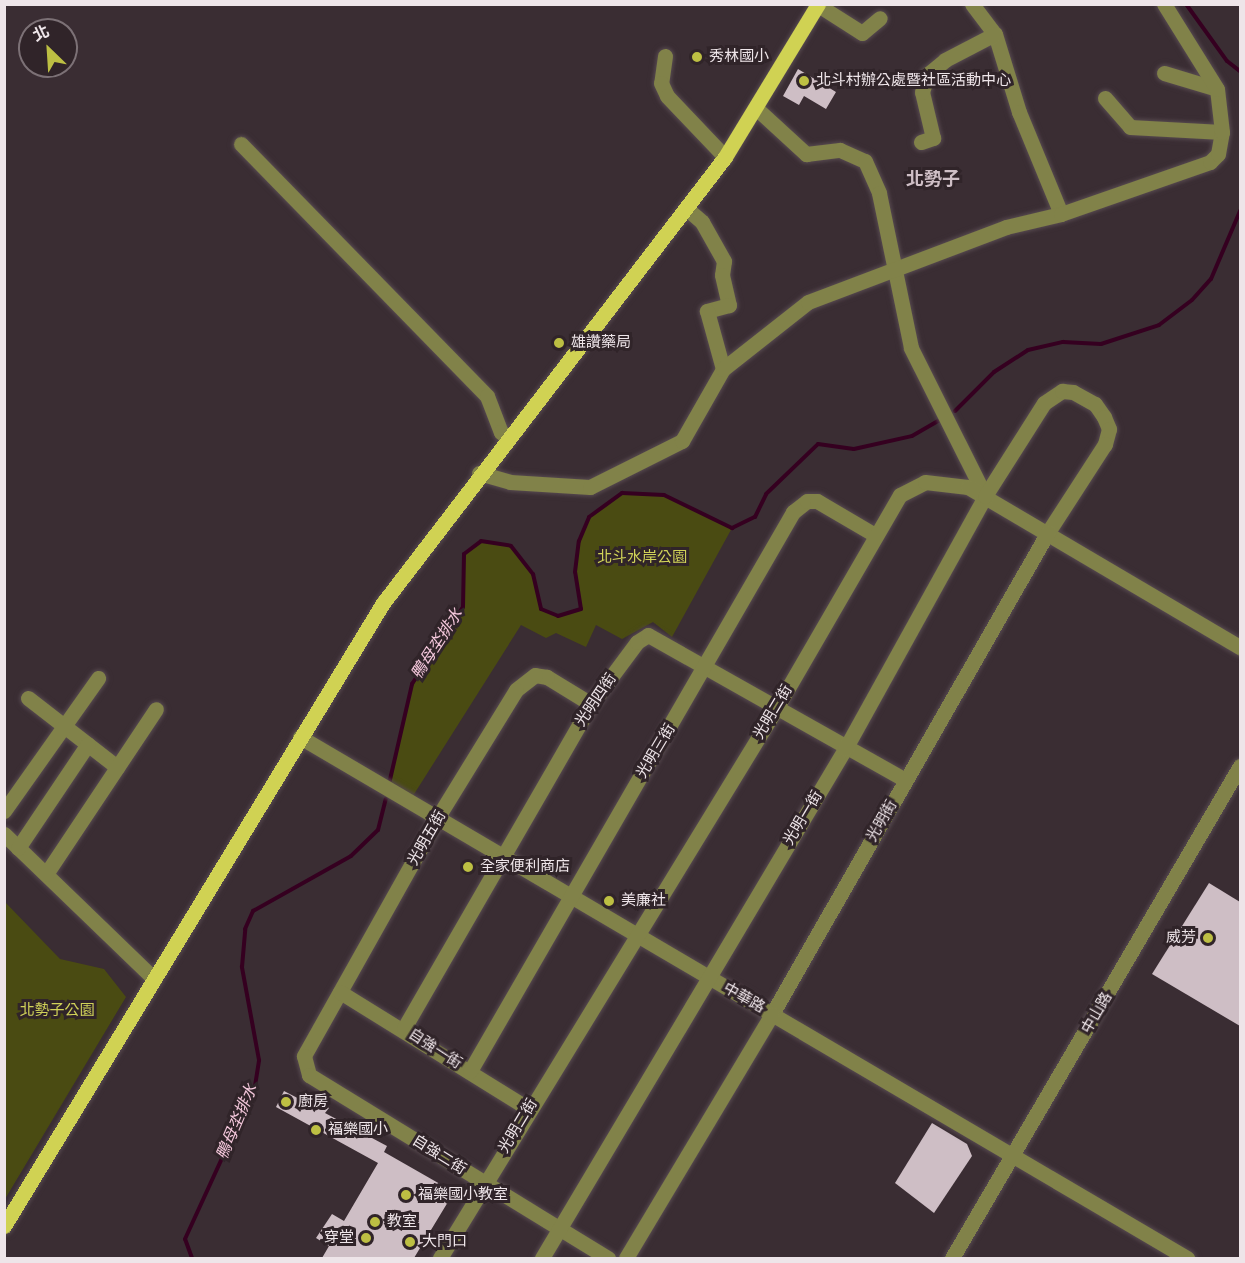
<!DOCTYPE html>
<meta charset="utf-8">
<style>
body{margin:0}
#map{position:relative;width:1245px;height:1263px;overflow:hidden;background:#3a2d33;font-family:"DejaVu Sans","Noto Sans TC",sans-serif}
div>[style]{position:absolute}
[style*='--x']{left:calc(var(--x)*1px);top:calc(var(--y)*1px);width:calc(var(--w)*1px);rotate:calc(var(--a)*1deg)}
.green>*{inset:0;background:#4a4b12}
.stream>*{height:4px;margin:-2px;padding:0 2px;transform-origin:2px;border-radius:2px;background:#350020}
.building>*{inset:0;background:#cebec5}
.roads{filter:drop-shadow(0 0 2px #574a50) drop-shadow(0 0 2px #574a50)}
.minor>*{height:15px;margin:-7.5px;padding:0 7.5px;transform-origin:7.5px;border-radius:7.5px;background:#818249}
.major>*{height:15px;margin:-7.5px;padding:0 7.5px;transform-origin:7.5px;border-radius:7.5px;background:#d0d253}
.dots>*{width:16px;height:16px;translate:-50% -50%;box-sizing:border-box;border:3px solid #302429;border-radius:50%}
span{translate:-50% -50%;white-space:nowrap;text-align:center;line-height:1.15;-webkit-text-stroke:6px #302429;paint-order:stroke}
.poi-label{font-size:15px;color:#eee5e9}
.left{translate:0 -50%;text-align:left}
.right{translate:-100% -50%;text-align:right}
.park-label{font-size:15px;color:#d0d258}
.street-label{font-size:15px;color:#eee5e9}
.water-label{font-size:16px;color:#f5c8dc;font-style:italic}
.quarter-label{font-size:18px;color:#cfbfc6;font-weight:700}
.frame{position:absolute;inset:0;border:6px solid #eee5e9;pointer-events:none}
.north{position:absolute;left:18px;top:18px;width:60px;height:60px;box-sizing:border-box;background:#302429;border:2px solid #7c7176;border-radius:50%;rotate:335deg;font-size:16px;font-weight:700;line-height:24px;text-align:center;color:#eee5e9}
.north::after{content:'';display:block;margin:auto;width:21px;height:27px;background:#bdbf43;clip-path:polygon(50% 0,100% 100%,50% 72%,0 100%)}
</style>
<div id="map">
<div class="green">
<div style="clip-path:polygon(622px 493px,664px 495px,732px 528px,672px 637px,653px 622px,622px 639px,596px 625px,586px 647px,556px 633px,546px 638px,521px 625px,411px 799px,389px 787px,412px 684px,463px 607px,464px 554px,481px 541px,511px 547px,533px 574px,541px 609px,558px 616px,581px 609px,575px 572px,581px 535px,589px 517px)"></div>
<div style="clip-path:polygon(5px 902px,60px 959px,104px 969px,126px 997px,5px 1199px)"></div>
</div>
<div class="stream">
<div style="--x:1186;--y:4;--w:70;--a:54.3"></div>
<div style="--x:1227;--y:61;--w:16;--a:38"></div>
<div style="--x:955;--y:411;--w:55;--a:-45"></div>
<div style="--x:994;--y:372;--w:40;--a:-32.9"></div>
<div style="--x:1028;--y:350;--w:36;--a:-13"></div>
<div style="--x:1063;--y:342;--w:38;--a:3"></div>
<div style="--x:1101;--y:344;--w:61;--a:-18.1"></div>
<div style="--x:1159;--y:325;--w:41;--a:-37.1"></div>
<div style="--x:1192;--y:300;--w:28;--a:-48"></div>
<div style="--x:1211;--y:279;--w:74;--a:-66.9"></div>
<div style="--x:389;--y:784;--w:103;--a:-77"></div>
<div style="--x:412;--y:684;--w:92;--a:-56.5"></div>
<div style="--x:463;--y:607;--w:53;--a:-88.9"></div>
<div style="--x:464;--y:554;--w:21;--a:-37"></div>
<div style="--x:481;--y:541;--w:30;--a:9"></div>
<div style="--x:511;--y:546;--w:36;--a:52"></div>
<div style="--x:533;--y:574;--w:36;--a:77"></div>
<div style="--x:541;--y:609;--w:18;--a:22"></div>
<div style="--x:558;--y:616;--w:24;--a:-17"></div>
<div style="--x:581;--y:609;--w:37;--a:-99"></div>
<div style="--x:575;--y:572;--w:31;--a:-83"></div>
<div style="--x:579;--y:541;--w:26;--a:-67"></div>
<div style="--x:589;--y:517;--w:41;--a:-36"></div>
<div style="--x:622;--y:493;--w:42;--a:2.7"></div>
<div style="--x:664;--y:495;--w:76;--a:25.9"></div>
<div style="--x:732;--y:528;--w:25;--a:-26"></div>
<div style="--x:755;--y:517;--w:25;--a:-64"></div>
<div style="--x:766;--y:494;--w:72;--a:-43.9"></div>
<div style="--x:818;--y:444;--w:36;--a:8"></div>
<div style="--x:854;--y:449;--w:59;--a:-12.6"></div>
<div style="--x:912;--y:436;--w:30;--a:-30"></div>
<div style="--x:192;--y:1258;--w:20;--a:-110"></div>
<div style="--x:185;--y:1239;--w:168;--a:-65.4"></div>
<div style="--x:255;--y:1086;--w:26;--a:-81"></div>
<div style="--x:259;--y:1060;--w:95;--a:-100.4"></div>
<div style="--x:242;--y:967;--w:38;--a:-85"></div>
<div style="--x:245;--y:929;--w:20;--a:-66"></div>
<div style="--x:253;--y:911;--w:112;--a:-29.3"></div>
<div style="--x:351;--y:856;--w:37;--a:-44"></div>
<div style="--x:378;--y:830;--w:32;--a:-76"></div>
</div>
<div class="building">
<div style="clip-path:polygon(798px 69px,836px 92px,826px 109px,804px 96px,799px 105px,783px 96px)"></div>
<div style="clip-path:polygon(1209px 883px,1240px 902px,1240px 1026px,1152px 974px)"></div>
<div style="clip-path:polygon(284px 1091px,313px 1106px,315px 1101px,329px 1108px,325px 1113px,387px 1146px,384px 1152px,454px 1192px,414px 1258px,322px 1258px,329px 1246px,316px 1238px,332px 1214px,344px 1221px,378px 1163px,276px 1107px)"></div>
<div style="clip-path:polygon(932px 1123px,967px 1144px,972px 1156px,934px 1213px,895px 1183px)"></div>
</div>
<div class="roads">
<div class="minor">
<div style="--x:972;--y:4;--w:38;--a:53"></div>
<div style="--x:995;--y:34;--w:82;--a:72.9"></div>
<div style="--x:1019;--y:112;--w:110;--a:67.6"></div>
<div style="--x:818;--y:5;--w:52;--a:32.5"></div>
<div style="--x:862;--y:33;--w:23;--a:-40"></div>
<div style="--x:665;--y:56;--w:27;--a:98"></div>
<div style="--x:661;--y:83;--w:14;--a:65"></div>
<div style="--x:667;--y:96;--w:84;--a:46.4"></div>
<div style="--x:1164;--y:73;--w:55;--a:16.8"></div>
<div style="--x:1105;--y:98;--w:38;--a:49"></div>
<div style="--x:1130;--y:127;--w:92;--a:3.1"></div>
<div style="--x:757;--y:109;--w:67;--a:42.6"></div>
<div style="--x:806;--y:154;--w:34;--a:-7"></div>
<div style="--x:840;--y:150;--w:27;--a:24"></div>
<div style="--x:865;--y:161;--w:35;--a:66"></div>
<div style="--x:879;--y:193;--w:158;--a:78.3"></div>
<div style="--x:911;--y:348;--w:165;--a:63.4"></div>
<div style="--x:921;--y:142;--w:13;--a:-18"></div>
<div style="--x:933;--y:138;--w:47;--a:-103.4"></div>
<div style="--x:922;--y:92;--w:19;--a:-72"></div>
<div style="--x:928;--y:74;--w:22;--a:-39"></div>
<div style="--x:945;--y:60;--w:56;--a:-27.5"></div>
<div style="--x:241;--y:144;--w:352;--a:45.7"></div>
<div style="--x:487;--y:396;--w:39;--a:69"></div>
<div style="--x:501;--y:432;--w:9;--a:36"></div>
<div style="--x:686;--y:208;--w:21;--a:41"></div>
<div style="--x:702;--y:222;--w:45;--a:60.6"></div>
<div style="--x:724;--y:261;--w:14;--a:98"></div>
<div style="--x:722;--y:275;--w:31;--a:77"></div>
<div style="--x:729;--y:305;--w:23;--a:165"></div>
<div style="--x:707;--y:311;--w:60;--a:74.6"></div>
<div style="--x:479;--y:473;--w:32;--a:16"></div>
<div style="--x:510;--y:482;--w:80;--a:3.6"></div>
<div style="--x:590;--y:487;--w:103;--a:-26.6"></div>
<div style="--x:682;--y:441;--w:83;--a:-60.3"></div>
<div style="--x:723;--y:369;--w:108;--a:-38.2"></div>
<div style="--x:808;--y:302;--w:212;--a:-20.7"></div>
<div style="--x:1006;--y:227;--w:57;--a:-13.3"></div>
<div style="--x:1061;--y:214;--w:158;--a:-19.2"></div>
<div style="--x:1210;--y:162;--w:11;--a:-45"></div>
<div style="--x:1218;--y:154;--w:22;--a:-80"></div>
<div style="--x:1222;--y:132;--w:43;--a:-96.6"></div>
<div style="--x:1217;--y:89;--w:100;--a:-121.9"></div>
<div style="--x:28;--y:698;--w:113;--a:37.8"></div>
<div style="--x:591;--y:704;--w:52;--a:-148.5"></div>
<div style="--x:547;--y:677;--w:12;--a:-171"></div>
<div style="--x:535;--y:675;--w:24;--a:142"></div>
<div style="--x:516;--y:690;--w:149;--a:121.6"></div>
<div style="--x:438;--y:817;--w:274;--a:119.3"></div>
<div style="--x:304;--y:1056;--w:20;--a:75"></div>
<div style="--x:309;--y:1075;--w:351;--a:31.5"></div>
<div style="--x:300;--y:737;--w:1029;--a:30.43"></div>
<div style="--x:4;--y:811;--w:163;--a:-54.7"></div>
<div style="--x:4;--y:834;--w:209;--a:44"></div>
<div style="--x:18;--y:848;--w:125;--a:-56.1"></div>
<div style="--x:46;--y:874;--w:198;--a:-56.3"></div>
<div style="--x:340;--y:992;--w:222;--a:31.8"></div>
<div style="--x:404;--y:1028;--w:374;--a:-60"></div>
<div style="--x:591;--y:704;--w:77;--a:-53.4"></div>
<div style="--x:637;--y:642;--w:13;--a:-32"></div>
<div style="--x:648;--y:635;--w:295;--a:29.4"></div>
<div style="--x:470;--y:1071;--w:646;--a:-59.98"></div>
<div style="--x:793;--y:512;--w:18;--a:-38"></div>
<div style="--x:807;--y:501;--w:10;--a:0"></div>
<div style="--x:817;--y:501;--w:67;--a:30.4"></div>
<div style="--x:440;--y:1258;--w:646;--a:-58.55"></div>
<div style="--x:777;--y:707;--w:245;--a:-59.9"></div>
<div style="--x:900;--y:495;--w:28;--a:-27"></div>
<div style="--x:925;--y:482;--w:43;--a:6.6"></div>
<div style="--x:968;--y:487;--w:316;--a:30.5"></div>
<div style="--x:542;--y:1258;--w:592;--a:-59.24"></div>
<div style="--x:845;--y:749;--w:289;--a:-61"></div>
<div style="--x:985;--y:496;--w:110;--a:-57.6"></div>
<div style="--x:1044;--y:403;--w:22;--a:-34"></div>
<div style="--x:1062;--y:391;--w:11;--a:5"></div>
<div style="--x:1073;--y:392;--w:25;--a:29"></div>
<div style="--x:1095;--y:404;--w:16;--a:55"></div>
<div style="--x:1104;--y:417;--w:13;--a:67"></div>
<div style="--x:1109;--y:429;--w:16;--a:105"></div>
<div style="--x:1105;--y:444;--w:105;--a:122.9"></div>
<div style="--x:1048;--y:532;--w:555;--a:119.8"></div>
<div style="--x:772;--y:1014;--w:284;--a:120.9"></div>
<div style="--x:952;--y:1258;--w:570;--a:-59.66"></div>
</div>
<div class="major">
<div style="--x:4;--y:1226;--w:729;--a:-58.69"></div>
<div style="--x:383;--y:603;--w:562;--a:-52.52"></div>
<div style="--x:725;--y:157;--w:179;--a:-58.7"></div>
</div>
</div>
<div class="dots">
<div style="left:697px;top:57px;background:#bdbf43"></div>
<div style="left:804px;top:81px;background:#bdbf43"></div>
<div style="left:559px;top:343px;background:#bdbf43"></div>
<div style="left:468px;top:867px;background:#bdbf43"></div>
<div style="left:609px;top:901px;background:#bdbf43"></div>
<div style="left:1208px;top:938px;background:#bdbf43"></div>
<div style="left:286px;top:1102px;background:#bdbf43"></div>
<div style="left:316px;top:1130px;background:#bdbf43"></div>
<div style="left:406px;top:1195px;background:#bdbf43"></div>
<div style="left:375px;top:1222px;background:#bdbf43"></div>
<div style="left:366px;top:1238px;background:#bdbf43"></div>
<div style="left:410px;top:1242px;background:#bdbf43"></div>
</div>
<div class="poi-label">
<span class="left" style="left:709px;top:57px">秀林國小</span>
<span class="left" style="left:816px;top:81px">北斗村辦公處暨社區活動中心</span>
<span class="left" style="left:571px;top:343px">雄讚藥局</span>
<span class="left" style="left:480px;top:867px">全家便利商店</span>
<span class="left" style="left:621px;top:901px">美廉社</span>
<span class="right" style="left:1196px;top:938px">威芳</span>
<span class="left" style="left:298px;top:1102px">廚房</span>
<span class="left" style="left:328px;top:1130px">福樂國小</span>
<span class="left" style="left:418px;top:1195px">福樂國小教室</span>
<span class="left" style="left:387px;top:1222px">教室</span>
<span class="right" style="left:354px;top:1238px">穿堂</span>
<span class="left" style="left:422px;top:1242px">大門口</span>
</div>
<div class="park-label">
<span style="left:642px;top:558px">北斗水岸公園</span>
<span style="left:57px;top:1011px">北勢子公園</span>
</div>
<div class="street-label">
<span style="left:596px;top:700px;rotate:-56deg">光明四街</span>
<span style="left:773px;top:712px;rotate:-59deg">光明二街</span>
<span style="left:656px;top:751px;rotate:-59deg">光明三街</span>
<span style="left:803px;top:818px;rotate:-59deg">光明一街</span>
<span style="left:882px;top:821px;rotate:-60deg">光明街</span>
<span style="left:427px;top:838px;rotate:-60deg">光明五街</span>
<span style="left:744px;top:998px;rotate:29deg">中華路</span>
<span style="left:1097px;top:1013px;rotate:-60deg">中山路</span>
<span style="left:435px;top:1049px;rotate:33deg">自強一街</span>
<span style="left:518px;top:1126px;rotate:-59deg">光明二街</span>
<span style="left:439px;top:1155px;rotate:32deg">自強二街</span>
</div>
<div class="water-label">
<span style="left:437px;top:644px;rotate:-57deg">鴨母坔排水</span>
<span style="left:237px;top:1122px;rotate:-67deg">鴨母坔排水</span>
</div>
<div class="quarter-label">
<span style="left:933px;top:179px">北勢子</span>
</div>
<div class="frame"></div>
<div class="north">北</div>
</div>
